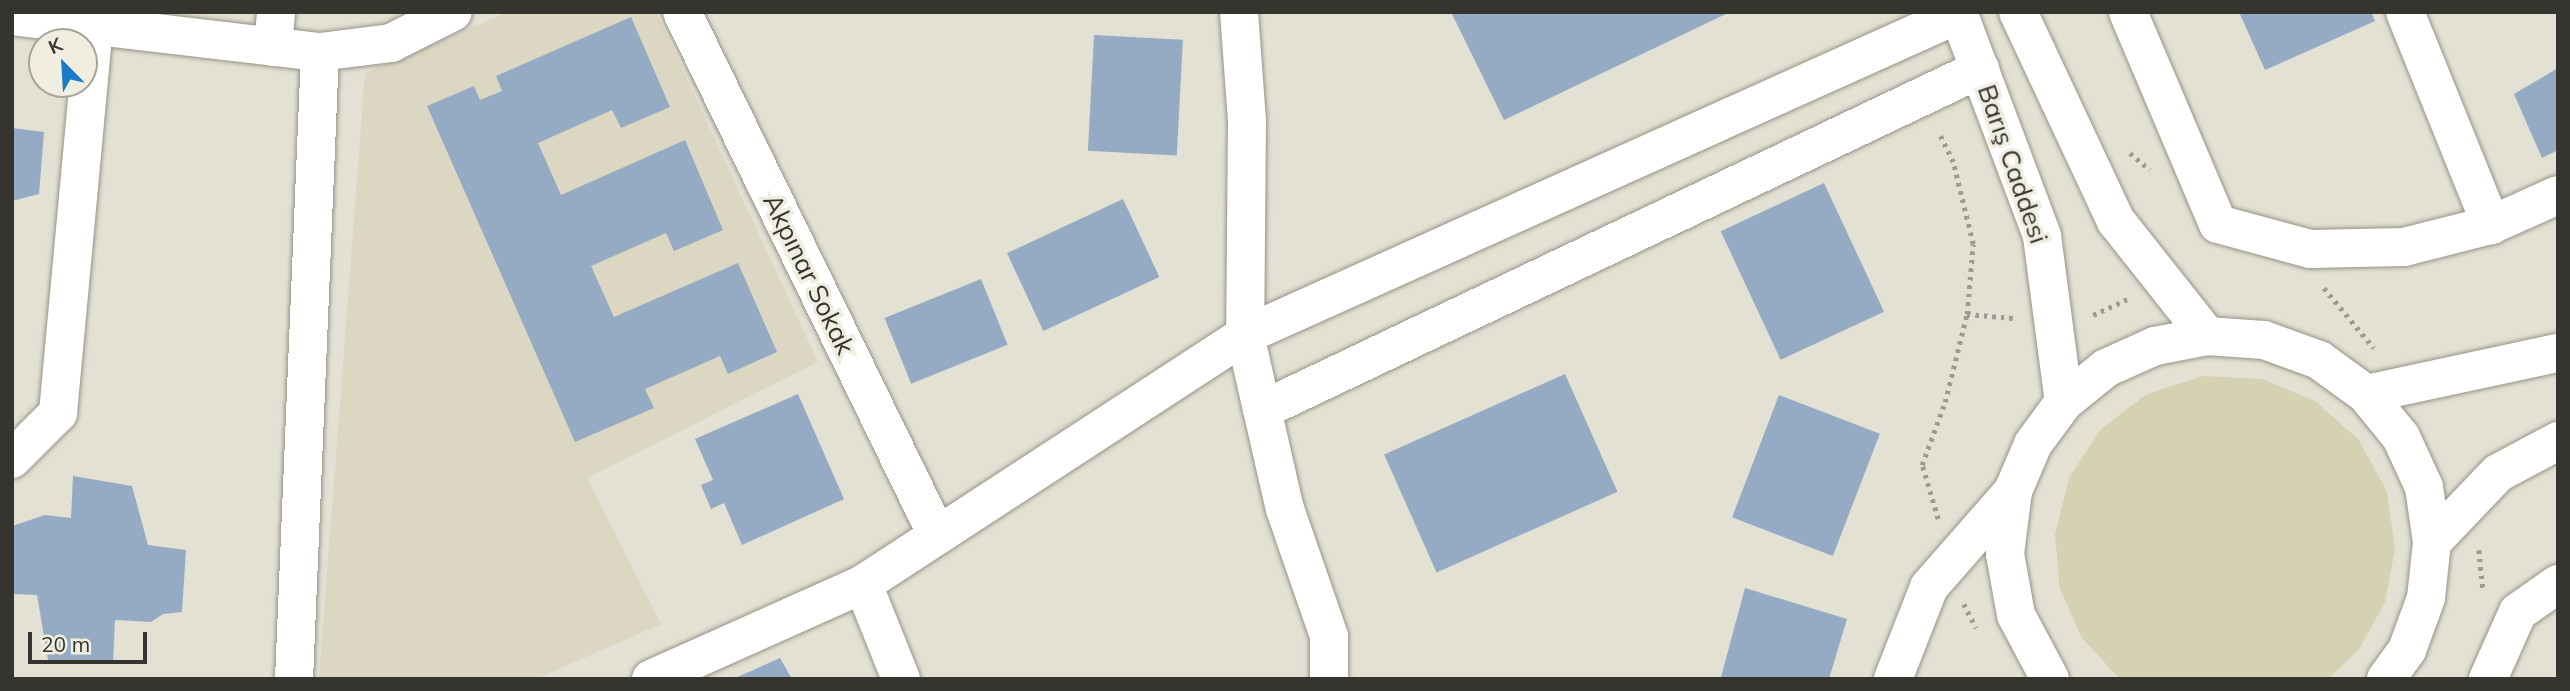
<!DOCTYPE html>
<meta charset="utf-8">
<style>
body{margin:0}
#map{position:relative;width:2570px;height:691px;overflow:hidden;background:#e3e1d3;font-family:Mulish,sans-serif}
div>[style]{position:absolute}
[style*='--x']{left:calc(var(--x)*1px);top:calc(var(--y)*1px);width:calc(var(--w)*1px);rotate:calc(var(--a)*1deg)}
.built>*{inset:0;background:#dbd7c2}
.green>*{inset:0;background:#d5d1b3}
.building>*{inset:0;background:#94abc3;transform-origin:0 0}
.path>*{height:4.5px;margin-top:-2.25px;transform-origin:0;background:repeating-linear-gradient(90deg,#9d9b91 0 3.5px,transparent 0 8.5px)}
.roads{filter:drop-shadow(0 0 2px #969486) drop-shadow(0 0 2px #969486)}
.minor>*{height:38px;margin:-19px;padding:0 19px;transform-origin:19px;border-radius:19px;background:#fff}
.major>*{height:38px;margin:-19px;padding:0 19px;transform-origin:19px;border-radius:19px;background:#fff}
span{translate:-50% -50%;white-space:nowrap;text-align:center;line-height:1.15;-webkit-text-stroke:7px #f0eee0;paint-order:stroke}
.street-label{font-size:26px;color:#35342e}
.frame{position:absolute;inset:0;border:14px solid #35342e;pointer-events:none}
.north{position:absolute;left:28px;top:28px;width:70px;height:70px;box-sizing:border-box;background:#f0eee0;border:2px solid #a5a499;border-radius:50%;rotate:336deg;font-size:19px;font-weight:700;line-height:28px;text-align:center;color:#35342e}
.north::after{content:'';display:block;margin:auto;width:24px;height:32px;background:#1a7bc7;clip-path:polygon(50% 0,100% 100%,50% 72%,0 100%)}
.scale{position:absolute;left:28px;top:632px;width:119px;height:32px;box-sizing:border-box;border:4px solid #35342e;border-top:0;padding-left:9px;font-size:21px;line-height:24px;white-space:nowrap;color:#35342e;-webkit-text-stroke:5px #f0eee0;paint-order:stroke}
</style>
<div id="map">
<div class="built">
<div style="clip-path:polygon(508px 12px,656px 12px,818px 362px,587px 478px,661px 624px,536px 679px,319px 679px,365px 73px)"></div>
</div>
<div class="green">
<div style="clip-path:polygon(2203px 376px,2262px 379px,2315px 401px,2359px 440px,2387px 492px,2395px 549px,2385px 602px,2359px 649px,2328px 679px,2120px 679px,2082px 638px,2060px 589px,2055px 535px,2069px 478px,2101px 429px,2147px 394px)"></div>
</div>
<div class="building">
<div style="clip-path:polygon(1451px 12px,1730px 12px,1504px 120px)"></div>
<div style="clip-path:polygon(2239px 12px,2371px 12px,2375px 21px,2265px 70px)"></div>
<div style="clip-path:polygon(631px 17px,670px 107px,621px 128px,612px 110px,538px 143px,561px 195px,685px 140px,723px 230px,674px 251px,666px 233px,591px 266px,614px 317px,738px 263px,777px 352px,728px 374px,720px 356px,645px 389px,654px 408px,575px 442px,427px 106px,474px 86px,480px 100px,502px 91px,496px 76px)"></div>
<div style="left:1094px;top:35px;width:89px;height:116px;rotate:3deg"></div>
<div style="clip-path:polygon(2558px 68px,2558px 150px,2542px 158px,2514px 94px)"></div>
<div style="clip-path:polygon(12px 128px,44px 132px,39px 194px,12px 201px)"></div>
<div style="left:1824px;top:183px;width:142px;height:114px;rotate:65deg"></div>
<div style="left:1123px;top:199px;width:86px;height:128px;rotate:65deg"></div>
<div style="left:981px;top:279px;width:71px;height:104px;rotate:68deg"></div>
<div style="left:1565px;top:374px;width:129px;height:198px;rotate:66deg"></div>
<div style="clip-path:polygon(798px 394px,844px 499px,742px 545px,724px 503px,711px 509px,701px 485px,713px 480px,695px 439px)"></div>
<div style="left:1779px;top:395px;width:108px;height:131px;rotate:21deg"></div>
<div style="clip-path:polygon(73px 476px,132px 486px,148px 545px,186px 550px,182px 612px,163px 614px,151px 622px,115px 620px,113px 663px,48px 660px,37px 595px,12px 594px,12px 526px,45px 515px,71px 518px)"></div>
<div style="clip-path:polygon(1745px 588px,1847px 619px,1829px 679px,1721px 677px)"></div>
<div style="clip-path:polygon(780px 658px,792px 679px,733px 679px)"></div>
</div>
<div class="path">
<div style="--x:2130;--y:153;--w:26;--a:40"></div>
<div style="--x:2324;--y:288;--w:78;--a:50.2"></div>
<div style="--x:1967;--y:314;--w:46;--a:5"></div>
<div style="--x:2093;--y:315;--w:41;--a:-24.7"></div>
<div style="--x:1938;--y:519;--w:56;--a:-106.5"></div>
<div style="--x:1922;--y:465;--w:67;--a:-69.9"></div>
<div style="--x:1945;--y:402;--w:91;--a:-76"></div>
<div style="--x:1967;--y:314;--w:70;--a:-85.1"></div>
<div style="--x:1973;--y:244;--w:84;--a:-103.7"></div>
<div style="--x:1953;--y:162;--w:32;--a:-116"></div>
<div style="--x:2479;--y:550;--w:39;--a:84"></div>
<div style="--x:1964;--y:604;--w:27;--a:63"></div>
</div>
<div class="roads">
<div class="minor">
<div style="--x:682;--y:12;--w:582;--a:64.01"></div>
<div style="--x:1239;--y:12;--w:109;--a:85.8"></div>
<div style="--x:1247;--y:121;--w:214;--a:90.5"></div>
<div style="--x:1245;--y:335;--w:179;--a:77.1"></div>
<div style="--x:1285;--y:509;--w:134;--a:70.9"></div>
<div style="--x:1329;--y:636;--w:43;--a:90"></div>
<div style="--x:2128;--y:12;--w:230;--a:67"></div>
<div style="--x:2218;--y:224;--w:95;--a:15.2"></div>
<div style="--x:2310;--y:249;--w:94;--a:-1.2"></div>
<div style="--x:2404;--y:247;--w:90;--a:-14.2"></div>
<div style="--x:2491;--y:225;--w:73;--a:-24.1"></div>
<div style="--x:2405;--y:12;--w:230;--a:68"></div>
<div style="--x:12;--y:16;--w:310;--a:6.7"></div>
<div style="--x:320;--y:52;--w:628;--a:92.37"></div>
<div style="--x:273;--y:47;--w:35;--a:-85"></div>
<div style="--x:320;--y:52;--w:72;--a:-7.2"></div>
<div style="--x:391;--y:43;--w:69;--a:-26.6"></div>
<div style="--x:1262;--y:410;--w:795;--a:-25.4"></div>
<div style="--x:12;--y:459;--w:65;--a:-45"></div>
<div style="--x:58;--y:413;--w:390;--a:-84.7"></div>
<div style="--x:863;--y:584;--w:102;--a:68.2"></div>
<div style="--x:651;--y:679;--w:232;--a:-24.1"></div>
<div style="--x:863;--y:584;--w:456;--a:-33.1"></div>
<div style="--x:1245;--y:335;--w:783;--a:-24.21"></div>
<div style="--x:1893;--y:679;--w:99;--a:-68.6"></div>
<div style="--x:1929;--y:587;--w:128;--a:-48.8"></div>
<div style="--x:2488;--y:679;--w:73;--a:-65.9"></div>
<div style="--x:2518;--y:612;--w:49;--a:-35"></div>
</div>
<div class="major">
<div style="--x:1958;--y:12;--w:239;--a:69.4"></div>
<div style="--x:2042;--y:236;--w:167;--a:82.5"></div>
<div style="--x:2018;--y:12;--w:231;--a:64.9"></div>
<div style="--x:2116;--y:221;--w:147;--a:51.6"></div>
<div style="--x:2366;--y:394;--w:196;--a:-12.1"></div>
<div style="--x:2432;--y:542;--w:95;--a:-46.3"></div>
<div style="--x:2498;--y:473;--w:68;--a:-28.1"></div>
<div style="--x:2050;--y:679;--w:72;--a:-118"></div>
<div style="--x:2016;--y:615;--w:62;--a:-100.2"></div>
<div style="--x:2005;--y:554;--w:64;--a:-82.8"></div>
<div style="--x:2013;--y:491;--w:51;--a:-66.9"></div>
<div style="--x:2033;--y:444;--w:52;--a:-53.6"></div>
<div style="--x:2064;--y:402;--w:54;--a:-39"></div>
<div style="--x:2106;--y:368;--w:54;--a:-24.2"></div>
<div style="--x:2155;--y:346;--w:53;--a:-10.9"></div>
<div style="--x:2207;--y:336;--w:57;--a:4"></div>
<div style="--x:2264;--y:340;--w:59;--a:20"></div>
<div style="--x:2319;--y:360;--w:58;--a:35.9"></div>
<div style="--x:2366;--y:394;--w:55;--a:50.9"></div>
<div style="--x:2401;--y:437;--w:55;--a:65.3"></div>
<div style="--x:2424;--y:487;--w:56;--a:81.7"></div>
<div style="--x:2432;--y:542;--w:56;--a:96.1"></div>
<div style="--x:2426;--y:598;--w:55;--a:110.1"></div>
<div style="--x:2407;--y:650;--w:36;--a:126"></div>
</div>
</div>
<div class="street-label">
<span style="left:2013px;top:164px;rotate:71deg">Barış Caddesi</span>
<span style="left:809px;top:274px;rotate:64deg">Akpınar Sokak</span>
</div>
<div class="frame"></div>
<div class="north">K</div>
<div class="scale">20 m</div>
</div>
